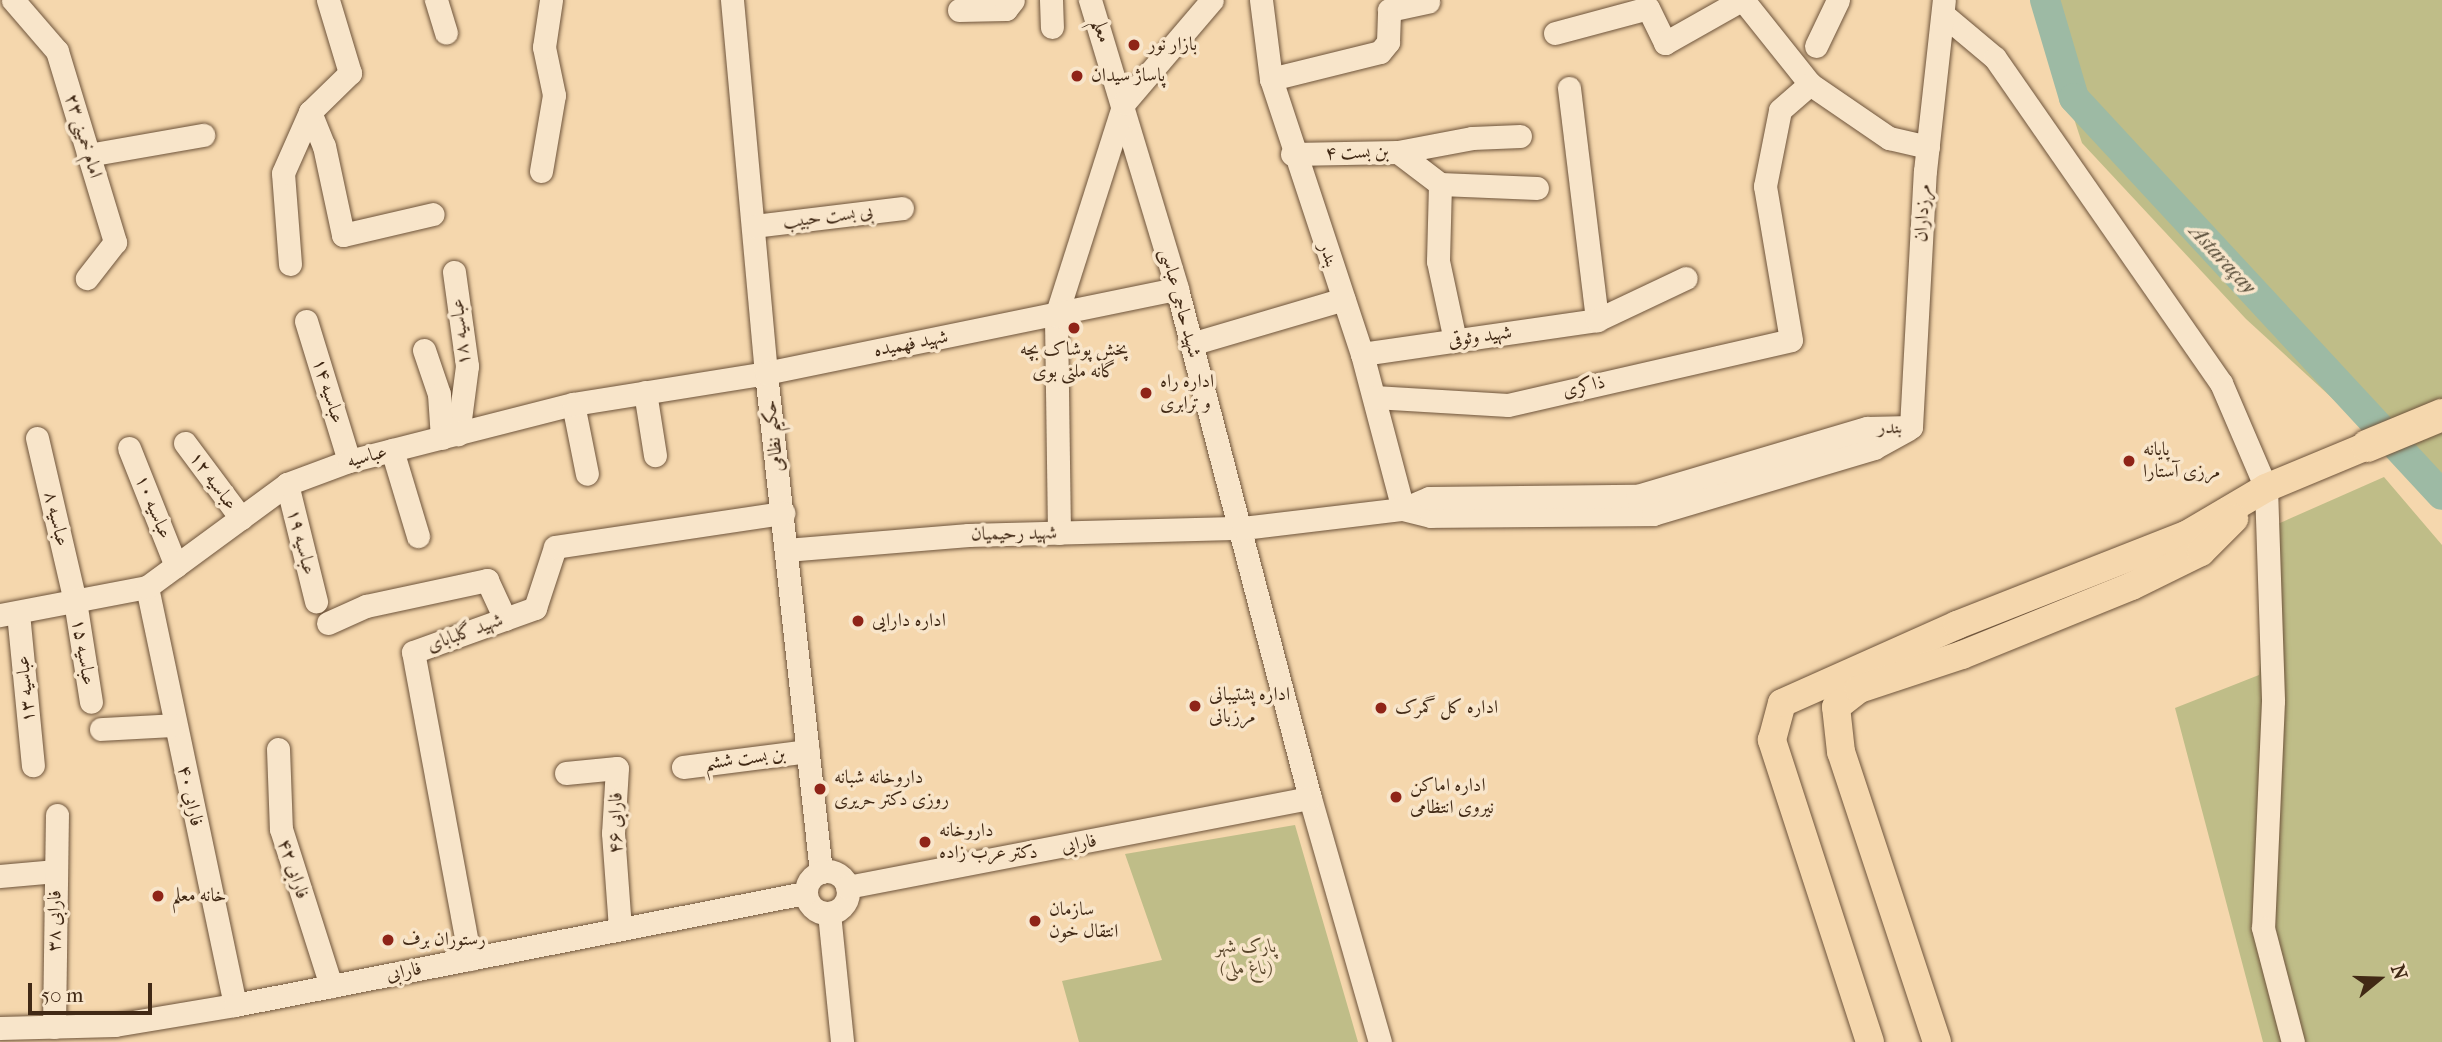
<!DOCTYPE html>
<meta charset="utf-8">
<style>
body{margin:0}
#map{position:relative;width:2442px;height:1042px;overflow:hidden;background:#f5d7ad;font-family:"IM FELL French Canon",Amiri,serif}
div>[style]{position:absolute}
[style*='--x']{left:calc(var(--x)*1px);top:calc(var(--y)*1px);width:calc(var(--w)*1px);rotate:calc(var(--a)*1deg)}
.green>*{inset:0;background:#bfbd88}
.river>*{height:30px;margin:-15px;padding:0 15px;transform-origin:15px;border-radius:15px;background:#9dbaa4}
.roads{filter:drop-shadow(0 0 2px #6e543b) drop-shadow(0 0 2px #6e543b)}
.minor>*{height:23px;margin:-11.5px;padding:0 11.5px;transform-origin:11.5px;border-radius:11.5px;background:#f8e5ca}
.minor>.ring{margin:-11.5px;padding:0;box-sizing:content-box;background:none;border:23px solid #f8e5ca;border-radius:50%}
.major>*{height:28px;margin:-14px;padding:0 14px;transform-origin:14px;border-radius:14px;background:#f5d7ad}
.highway>*{height:32px;margin:-16px;padding:0 16px;transform-origin:16px;border-radius:16px;background:#f5d7ad}
.dots>*{width:19px;height:19px;translate:-50% -50%;box-sizing:border-box;border:4px solid #f8e5ca;border-radius:50%}
span{translate:-50% -50%;white-space:nowrap;text-align:center;line-height:1.15;-webkit-text-stroke:7px #f8e5ca;paint-order:stroke}
.street-label{font-size:19px;color:#412915}
.poi-label{font-size:19px;color:#412915}
.left{translate:0 -50%;text-align:left}
.park-label{font-size:19px;color:#5a472c;font-style:italic}
.water-label{font-size:21px;color:#584d39;font-style:italic}
.north{position:absolute;left:2344px;top:944px;width:70px;height:70px;-webkit-text-stroke:5px #f8e5ca;paint-order:stroke;rotate:71deg;font-size:19px;font-weight:700;line-height:28px;text-align:center;color:#412915}
.north::after{content:'';display:block;margin:auto;width:24px;height:32px;background:#412915;clip-path:polygon(50% 0,100% 100%,50% 72%,0 100%)}
.scale{position:absolute;left:28px;top:983px;width:124px;height:32px;box-sizing:border-box;border:4px solid #412915;border-top:0;padding-left:9px;font-size:21px;line-height:24px;white-space:nowrap;color:#412915;-webkit-text-stroke:5px #f8e5ca;paint-order:stroke}
</style>
<div id="map">
<div class="green">
<div style="clip-path:polygon(2035px 0,2442px 0,2442px 499px,2246px 319px,2082px 143px)"></div>
<div style="clip-path:polygon(2384px 477px,2442px 545px,2442px 1042px,2263px 1042px,2175px 708px,2259px 675px,2273px 526px)"></div>
<div style="clip-path:polygon(1295px 825px,1358px 1042px,1079px 1042px,1062px 981px,1162px 960px,1125px 854px)"></div>
</div>
<div class="river">
<div style="--x:2045;--y:0;--w:102;--a:73.5"></div>
<div style="--x:2074;--y:98;--w:541;--a:47.17"></div>
</div>
<div class="roads">
<div class="minor">
<div style="--x:13;--y:0;--w:67;--a:49.2"></div>
<div style="--x:57;--y:51;--w:200;--a:73.1"></div>
<div style="--x:115;--y:242;--w:46;--a:127.9"></div>
<div style="--x:436;--y:0;--w:34;--a:73"></div>
<div style="--x:732;--y:0;--w:375;--a:84.8"></div>
<div style="--x:766;--y:373;--w:502;--a:83.71"></div>
<div style="--x:1051;--y:0;--w:27;--a:88"></div>
<div style="--x:1090;--y:0;--w:302;--a:73.2"></div>
<div style="--x:1177;--y:289;--w:526;--a:75.36"></div>
<div style="--x:1310;--y:798;--w:254;--a:74"></div>
<div style="--x:1261;--y:0;--w:80;--a:82.8"></div>
<div style="--x:1271;--y:79;--w:290;--a:71.7"></div>
<div style="--x:1362;--y:354;--w:160;--a:75.2"></div>
<div style="--x:1743;--y:0;--w:107;--a:51.4"></div>
<div style="--x:1810;--y:84;--w:96;--a:34.4"></div>
<div style="--x:1889;--y:138;--w:40;--a:13"></div>
<div style="--x:959;--y:10;--w:47;--a:-1.2"></div>
<div style="--x:1006;--y:9;--w:11;--a:-52"></div>
<div style="--x:1945;--y:16;--w:65;--a:40"></div>
<div style="--x:1995;--y:58;--w:396;--a:55.2"></div>
<div style="--x:2221;--y:383;--w:114;--a:66.8"></div>
<div style="--x:2266;--y:488;--w:213;--a:88.1"></div>
<div style="--x:2273;--y:701;--w:227;--a:92.5"></div>
<div style="--x:2263;--y:928;--w:118;--a:75.3"></div>
<div style="--x:1555;--y:33;--w:96;--a:-15"></div>
<div style="--x:1648;--y:8;--w:39;--a:64"></div>
<div style="--x:1665;--y:43;--w:87;--a:-29.5"></div>
<div style="--x:1816;--y:46;--w:51;--a:-64.4"></div>
<div style="--x:1271;--y:79;--w:112;--a:-13.9"></div>
<div style="--x:1380;--y:52;--w:13;--a:-51"></div>
<div style="--x:1388;--y:42;--w:32;--a:-88"></div>
<div style="--x:1389;--y:10;--w:40;--a:-12"></div>
<div style="--x:1569;--y:88;--w:234;--a:83.1"></div>
<div style="--x:310;--y:112;--w:37;--a:68"></div>
<div style="--x:324;--y:146;--w:91;--a:77.9"></div>
<div style="--x:343;--y:235;--w:92;--a:-13.1"></div>
<div style="--x:1398;--y:152;--w:75;--a:-10.7"></div>
<div style="--x:1472;--y:138;--w:48;--a:-2.4"></div>
<div style="--x:1292;--y:154;--w:106;--a:-1.1"></div>
<div style="--x:1398;--y:152;--w:53;--a:37.3"></div>
<div style="--x:1440;--y:184;--w:97;--a:2.4"></div>
<div style="--x:88;--y:155;--w:117;--a:-9.9"></div>
<div style="--x:541;--y:171;--w:77;--a:-80.3"></div>
<div style="--x:554;--y:95;--w:49;--a:-101.8"></div>
<div style="--x:544;--y:47;--w:48;--a:-81.5"></div>
<div style="--x:1440;--y:184;--w:77;--a:91.5"></div>
<div style="--x:1438;--y:261;--w:81;--a:77.9"></div>
<div style="--x:754;--y:226;--w:149;--a:-6.9"></div>
<div style="--x:290;--y:264;--w:91;--a:-94.4"></div>
<div style="--x:283;--y:173;--w:67;--a:-66.1"></div>
<div style="--x:310;--y:112;--w:56;--a:-44.3"></div>
<div style="--x:350;--y:73;--w:76;--a:-106.8"></div>
<div style="--x:454;--y:272;--w:95;--a:82.1"></div>
<div style="--x:467;--y:366;--w:69;--a:97.5"></div>
<div style="--x:306;--y:321;--w:146;--a:72.9"></div>
<div style="--x:1191;--y:344;--w:159;--a:-16.4"></div>
<div style="--x:424;--y:350;--w:46;--a:71.2"></div>
<div style="--x:439;--y:394;--w:44;--a:86.1"></div>
<div style="--x:1362;--y:354;--w:237;--a:-8.2"></div>
<div style="--x:1597;--y:320;--w:98;--a:-25.3"></div>
<div style="--x:645;--y:392;--w:64;--a:81"></div>
<div style="--x:1374;--y:397;--w:134;--a:3.4"></div>
<div style="--x:1508;--y:405;--w:290;--a:-12.9"></div>
<div style="--x:1791;--y:340;--w:156;--a:-99.6"></div>
<div style="--x:1765;--y:186;--w:77;--a:-78.8"></div>
<div style="--x:1780;--y:110;--w:40;--a:-41"></div>
<div style="--x:573;--y:404;--w:71;--a:78.7"></div>
<div style="--x:1911;--y:427;--w:256;--a:-86.9"></div>
<div style="--x:1925;--y:171;--w:172;--a:-83.7"></div>
<div style="--x:37;--y:438;--w:167;--a:76.9"></div>
<div style="--x:75;--y:601;--w:102;--a:81"></div>
<div style="--x:185;--y:443;--w:94;--a:53.3"></div>
<div style="--x:129;--y:448;--w:127;--a:68.3"></div>
<div style="--x:392;--y:450;--w:90;--a:73.2"></div>
<div style="--x:287;--y:484;--w:121;--a:76.1"></div>
<div style="--x:1403;--y:509;--w:29;--a:14"></div>
<div style="--x:1431;--y:516;--w:222;--a:-0.5"></div>
<div style="--x:1653;--y:514;--w:231;--a:-16.6"></div>
<div style="--x:1874;--y:448;--w:39;--a:-29"></div>
<div style="--x:1059;--y:533;--w:217;--a:-90.8"></div>
<div style="--x:1056;--y:316;--w:224;--a:-72.3"></div>
<div style="--x:1124;--y:103;--w:135;--a:-49.5"></div>
<div style="--x:786;--y:550;--w:183;--a:-4.7"></div>
<div style="--x:968;--y:535;--w:275;--a:-1.5"></div>
<div style="--x:1243;--y:528;--w:161;--a:-6.8"></div>
<div style="--x:1403;--y:509;--w:28;--a:-23"></div>
<div style="--x:1429;--y:498;--w:208;--a:-0.6"></div>
<div style="--x:1637;--y:496;--w:240;--a:-16.5"></div>
<div style="--x:1867;--y:428;--w:44;--a:-1.3"></div>
<div style="--x:147;--y:587;--w:427;--a:78.1"></div>
<div style="--x:18;--y:613;--w:153;--a:84.4"></div>
<div style="--x:0;--y:615;--w:150;--a:-10.8"></div>
<div style="--x:147;--y:587;--w:174;--a:-36.3"></div>
<div style="--x:287;--y:484;--w:66;--a:-20.4"></div>
<div style="--x:349;--y:461;--w:231;--a:-14.3"></div>
<div style="--x:573;--y:404;--w:195;--a:-9.1"></div>
<div style="--x:766;--y:373;--w:419;--a:-11.6"></div>
<div style="--x:328;--y:623;--w:42;--a:-24.1"></div>
<div style="--x:366;--y:606;--w:124;--a:-12.1"></div>
<div style="--x:487;--y:580;--w:43;--a:65.2"></div>
<div style="--x:101;--y:729;--w:74;--a:-3.1"></div>
<div style="--x:278;--y:749;--w:80;--a:87.9"></div>
<div style="--x:281;--y:829;--w:165;--a:72.3"></div>
<div style="--x:683;--y:767;--w:126;--a:-7.3"></div>
<div style="--x:566;--y:773;--w:51;--a:-5.6"></div>
<div style="--x:617;--y:768;--w:65;--a:93.5"></div>
<div style="--x:613;--y:833;--w:96;--a:85.8"></div>
<div class="ring" style="left:806px;top:871px;width:19px;height:19px"></div>
<div style="--x:0;--y:876;--w:56;--a:-5.1"></div>
<div style="--x:847;--y:887;--w:471;--a:-10.9"></div>
<div style="--x:829;--y:913;--w:130;--a:84.2"></div>
<div style="--x:470;--y:959;--w:312;--a:-100.5"></div>
<div style="--x:413;--y:652;--w:130;--a:-19.8"></div>
<div style="--x:535;--y:608;--w:64;--a:-71.8"></div>
<div style="--x:555;--y:547;--w:231;--a:-8.5"></div>
<div style="--x:54;--y:1027;--w:212;--a:-89.2"></div>
<div style="--x:0;--y:1028;--w:115;--a:-1.5"></div>
<div style="--x:115;--y:1025;--w:122;--a:-9.5"></div>
<div style="--x:235;--y:1005;--w:581;--a:-11.12"></div>
</div>
<div class="major">
<div style="--x:1870;--y:1042;--w:318;--a:-108"></div>
<div style="--x:1772;--y:740;--w:38;--a:-75"></div>
<div style="--x:1782;--y:703;--w:192;--a:-24"></div>
<div style="--x:1957;--y:625;--w:246;--a:-21.5"></div>
<div style="--x:2186;--y:535;--w:93;--a:-30.4"></div>
<div style="--x:2266;--y:488;--w:109;--a:-22.6"></div>
<div style="--x:1937;--y:1042;--w:305;--a:-108.3"></div>
<div style="--x:1841;--y:752;--w:45;--a:-96.3"></div>
<div style="--x:1836;--y:707;--w:29;--a:-38"></div>
<div style="--x:1859;--y:689;--w:108;--a:-18.3"></div>
<div style="--x:1962;--y:655;--w:183;--a:-22.1"></div>
<div style="--x:2132;--y:586;--w:77;--a:-26.2"></div>
<div style="--x:2201;--y:552;--w:47;--a:-45"></div>
</div>
<div class="highway">
<div style="--x:2367;--y:446;--w:81;--a:-22.5"></div>
</div>
</div>
<div class="dots">
<div style="left:1134px;top:45px;background:#8f2418"></div>
<div style="left:1077px;top:76px;background:#8f2418"></div>
<div style="left:1074px;top:328px;background:#8f2418"></div>
<div style="left:1146px;top:393px;background:#8f2418"></div>
<div style="left:2129px;top:461px;background:#8f2418"></div>
<div style="left:858px;top:621px;background:#8f2418"></div>
<div style="left:1195px;top:706px;background:#8f2418"></div>
<div style="left:1381px;top:708px;background:#8f2418"></div>
<div style="left:820px;top:789px;background:#8f2418"></div>
<div style="left:1396px;top:797px;background:#8f2418"></div>
<div style="left:925px;top:842px;background:#8f2418"></div>
<div style="left:158px;top:896px;background:#8f2418"></div>
<div style="left:1035px;top:921px;background:#8f2418"></div>
<div style="left:388px;top:940px;background:#8f2418"></div>
</div>
<div class="street-label">
<span style="left:1101px;top:31px;rotate:72deg">معلم</span>
<span style="left:83px;top:136px;rotate:73deg">امام خمینی ۲۳</span>
<span style="left:1357px;top:153px;rotate:-1deg">بن بست ۴</span>
<span style="left:1923px;top:213px;rotate:-87deg">مرزداران</span>
<span style="left:828px;top:217px;rotate:-7deg">بی بست حبیب</span>
<span style="left:1328px;top:255px;rotate:70deg">بندر</span>
<span style="left:1180px;top:303px;rotate:75deg">شهید حاجی عباسی</span>
<span style="left:461px;top:332px;rotate:-96deg">عباسیه ۱۸</span>
<span style="left:1480px;top:337px;rotate:-8deg">شهید وثوقی</span>
<span style="left:911px;top:344px;rotate:-11deg">شهید فهمیده</span>
<span style="left:1584px;top:387px;rotate:-13deg">ذاکری</span>
<span style="left:328px;top:391px;rotate:73deg">عباسیه ۱۴</span>
<span style="left:1890px;top:428px;rotate:1deg">بندر</span>
<span style="left:774px;top:436px;rotate:-97deg">حکیم نظامی</span>
<span style="left:367px;top:457px;rotate:-15deg">عباسیه</span>
<span style="left:213px;top:481px;rotate:54deg">عباسیه ۱۲</span>
<span style="left:153px;top:507px;rotate:68deg">عباسیه ۱۰</span>
<span style="left:56px;top:519px;rotate:77deg">عباسیه ۸</span>
<span style="left:1014px;top:534px;rotate:-1deg">شهید رحیمیان</span>
<span style="left:301px;top:542px;rotate:76deg">عباسیه ۱۹</span>
<span style="left:465px;top:633px;rotate:-20deg">شهید گلبابای</span>
<span style="left:83px;top:652px;rotate:81deg">عباسیه ۱۵</span>
<span style="left:26px;top:689px;rotate:-95deg">عباسیه ۱۳</span>
<span style="left:745px;top:759px;rotate:-7deg">بن بست ششم</span>
<span style="left:190px;top:796px;rotate:78deg">فارابی ۴۰</span>
<span style="left:616px;top:823px;rotate:-89deg">فارابی ۴۶</span>
<span style="left:1079px;top:844px;rotate:-11deg">فارابی</span>
<span style="left:293px;top:869px;rotate:72deg">فارابی ۴۲</span>
<span style="left:55px;top:921px;rotate:-89deg">فارابی ۳۸</span>
<span style="left:404px;top:972px;rotate:-11deg">فارابی</span>
</div>
<div class="poi-label">
<span class="left" style="left:1148px;top:45px">بازار نور</span>
<span class="left" style="left:1091px;top:76px">پاساژ سیدان</span>
<span style="left:1074px;top:361px">پخش پوشاک بچه<br>گانه ملنی بوی</span>
<span class="left" style="left:1160px;top:393px">اداره راه<br>و ترابری</span>
<span class="left" style="left:2143px;top:461px">پایانه<br>مرزی آستارا</span>
<span class="left" style="left:872px;top:621px">اداره دارایی</span>
<span class="left" style="left:1209px;top:706px">اداره پشتیبانی<br>مرزبانی</span>
<span class="left" style="left:1395px;top:708px">اداره کل گمرک</span>
<span class="left" style="left:834px;top:789px">داروخانه شبانه<br>روزی دکتر حریری</span>
<span class="left" style="left:1410px;top:797px">اداره اماکن<br>نیروی انتظامی</span>
<span class="left" style="left:939px;top:842px">داروخانه<br>دکتر عرب زاده</span>
<span class="left" style="left:172px;top:896px">خانه معلم</span>
<span class="left" style="left:1049px;top:921px">سازمان<br>انتقال خون</span>
<span class="left" style="left:402px;top:940px">رستوران برف</span>
</div>
<div class="park-label">
<span style="left:1246px;top:958px">پارک شهر<br>(باغ ملی)</span>
</div>
<div class="water-label">
<span style="left:2223px;top:259px;rotate:47deg">Astaraçay</span>
</div>
<div class="north">N</div>
<div class="scale">50 m</div>
</div>
